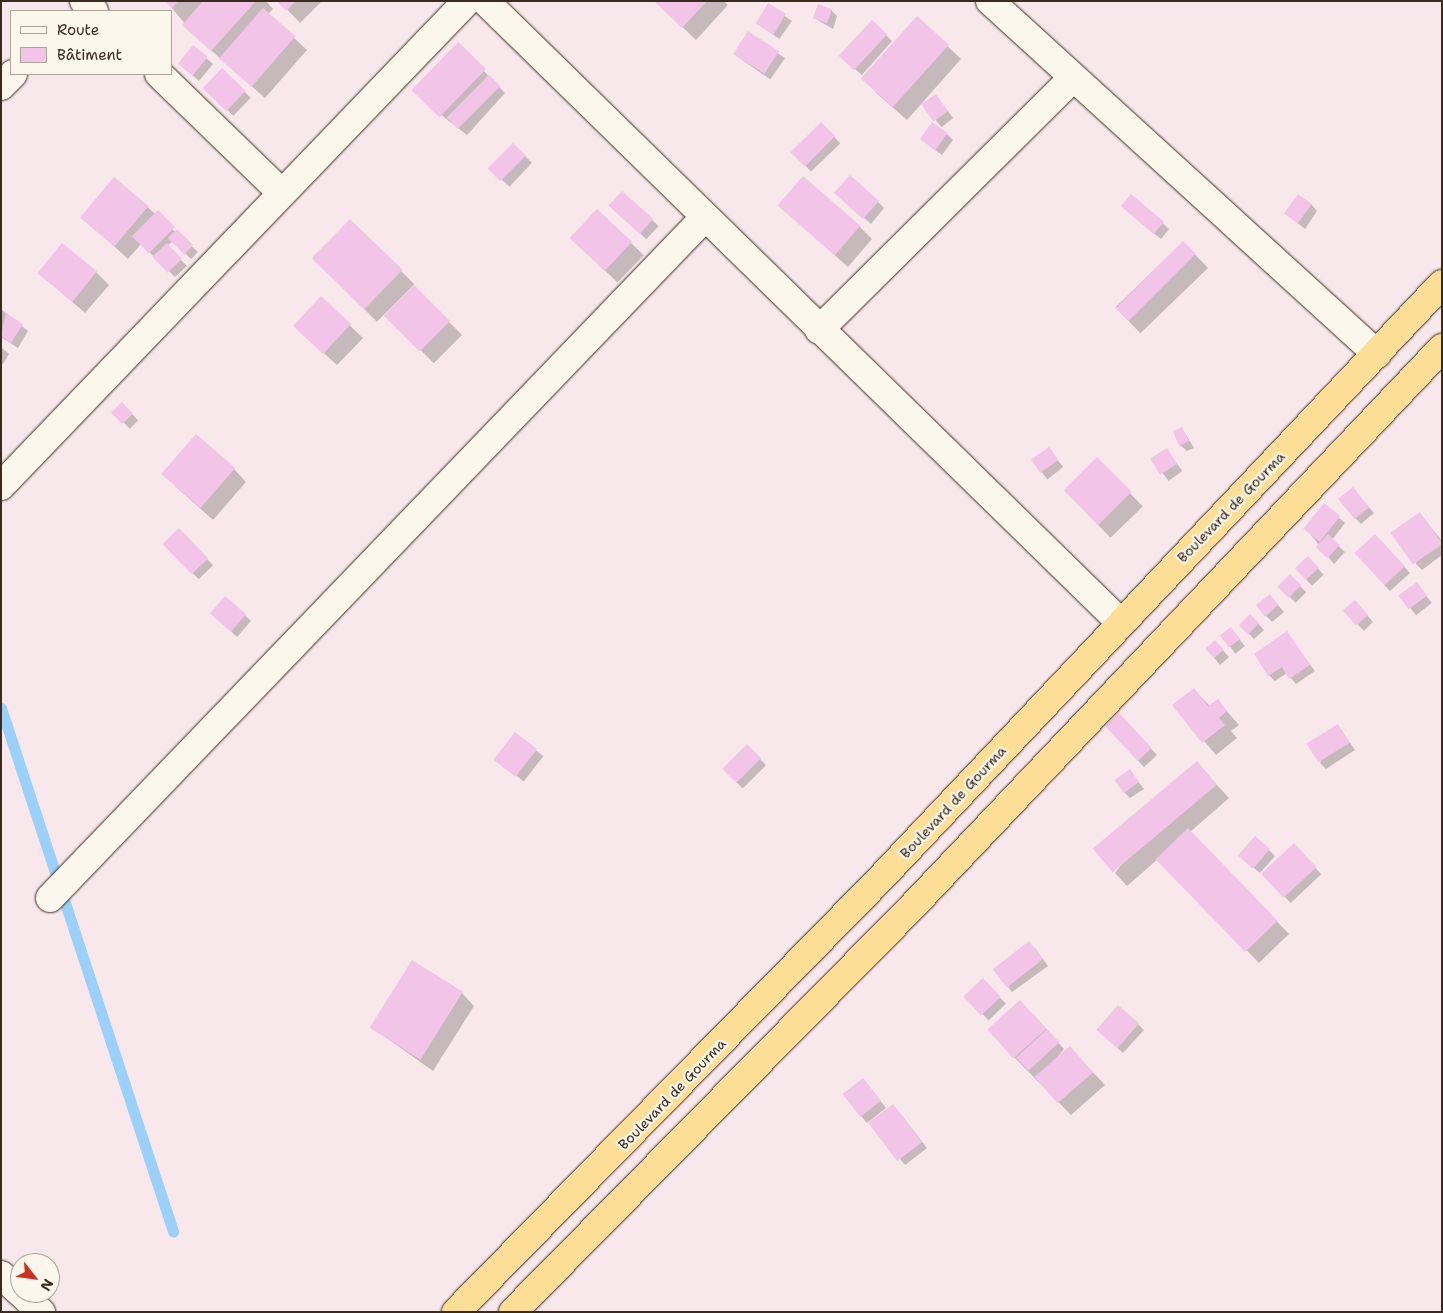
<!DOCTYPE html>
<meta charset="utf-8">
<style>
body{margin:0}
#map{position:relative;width:1443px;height:1313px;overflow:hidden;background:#f8e8eb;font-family:"Shantell Sans",sans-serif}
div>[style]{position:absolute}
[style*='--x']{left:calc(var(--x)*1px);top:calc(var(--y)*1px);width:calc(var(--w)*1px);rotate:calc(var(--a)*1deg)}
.shadow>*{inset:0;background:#0003;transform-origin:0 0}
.stream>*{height:11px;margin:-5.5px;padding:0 5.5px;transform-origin:5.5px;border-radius:5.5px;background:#9bd0f9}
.building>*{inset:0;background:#f1c4e8;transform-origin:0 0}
.roads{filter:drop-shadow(0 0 1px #3b2a1e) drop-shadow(0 0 1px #3b2a1e)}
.minor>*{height:28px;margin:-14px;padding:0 14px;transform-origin:14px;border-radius:14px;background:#fbf7ec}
.trunk>*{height:28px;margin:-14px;padding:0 14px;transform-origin:14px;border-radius:14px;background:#fcde96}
span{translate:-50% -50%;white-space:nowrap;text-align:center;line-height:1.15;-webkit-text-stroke:4.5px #fbf7ec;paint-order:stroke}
.street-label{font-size:14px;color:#3b2a1e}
.frame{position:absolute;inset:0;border:2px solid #3b2a1e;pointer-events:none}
.legend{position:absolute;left:10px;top:10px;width:162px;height:65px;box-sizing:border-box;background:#fbf7ec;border:1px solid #aea59a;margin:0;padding:6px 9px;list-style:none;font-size:15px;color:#3b2a1e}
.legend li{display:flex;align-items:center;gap:10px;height:25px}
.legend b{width:25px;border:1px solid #aea59a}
.north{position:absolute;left:10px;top:1253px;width:50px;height:50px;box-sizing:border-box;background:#fbf7ec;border:1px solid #aea59a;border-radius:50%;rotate:120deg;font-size:14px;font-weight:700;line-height:20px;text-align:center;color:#3b2a1e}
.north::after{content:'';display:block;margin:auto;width:18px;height:22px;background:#c8321e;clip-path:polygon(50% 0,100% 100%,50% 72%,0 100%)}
</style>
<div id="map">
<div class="shadow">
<div style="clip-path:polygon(166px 1px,266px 1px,273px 9px,268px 14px,307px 50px,265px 98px,196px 37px)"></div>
<div style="clip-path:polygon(279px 1px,322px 1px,300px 23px)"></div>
<div style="clip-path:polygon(655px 1px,724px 1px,728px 5px,696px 40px)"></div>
<div style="left:769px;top:5px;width:28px;height:22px;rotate:35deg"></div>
<div style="clip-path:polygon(831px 10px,837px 16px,833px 29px,814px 18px)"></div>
<div style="clip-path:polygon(917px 18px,961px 59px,907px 120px,875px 92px)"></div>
<div style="left:749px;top:33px;width:44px;height:26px;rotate:35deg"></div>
<div style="clip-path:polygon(886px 35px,892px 41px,862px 75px,848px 63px)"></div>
<div style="clip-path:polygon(458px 44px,505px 93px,467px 135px,427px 104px)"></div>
<div style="clip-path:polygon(194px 47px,213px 64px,199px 81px,185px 69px)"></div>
<div style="left:222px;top:70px;width:40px;height:25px;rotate:44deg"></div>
<div style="left:936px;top:96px;width:28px;height:15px;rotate:52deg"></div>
<div style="left:821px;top:123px;width:28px;height:41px;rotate:46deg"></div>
<div style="clip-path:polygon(947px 134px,953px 140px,942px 155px,928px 145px)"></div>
<div style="left:513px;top:145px;width:26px;height:33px;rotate:43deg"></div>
<div style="clip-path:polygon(115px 178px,198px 252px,191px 259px,173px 241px,167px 246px,187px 266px,175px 277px,141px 244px,128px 259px,82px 217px)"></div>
<div style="left:622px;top:192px;width:50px;height:18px;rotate:43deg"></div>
<div style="clip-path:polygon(1131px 195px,1169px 229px,1161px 239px,1128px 212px)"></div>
<div style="clip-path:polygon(842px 199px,878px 202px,884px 208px,871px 224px)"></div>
<div style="clip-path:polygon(1311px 204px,1317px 211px,1305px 229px,1292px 219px)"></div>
<div style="left:597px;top:210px;width:65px;height:38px;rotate:44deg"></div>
<div style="clip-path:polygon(793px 218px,859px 226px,872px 239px,848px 267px)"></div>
<div style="left:350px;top:220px;width:91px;height:53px;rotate:45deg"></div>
<div style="left:1183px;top:242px;width:36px;height:94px;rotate:46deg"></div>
<div style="clip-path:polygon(96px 272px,109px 285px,85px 313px,39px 273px)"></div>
<div style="left:414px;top:287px;width:68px;height:40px;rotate:45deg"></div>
<div style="clip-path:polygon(321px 298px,363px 338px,337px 365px,308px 339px)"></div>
<div style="clip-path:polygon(2px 310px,28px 331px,18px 348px,1px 337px)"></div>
<div style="clip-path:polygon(1px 347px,9px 354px,3px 364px,1px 363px)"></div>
<div style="left:122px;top:404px;width:23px;height:12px;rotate:45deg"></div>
<div style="clip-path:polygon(1182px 428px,1194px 448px,1187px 451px,1180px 445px)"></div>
<div style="left:1049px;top:449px;width:23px;height:20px;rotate:52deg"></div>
<div style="left:1167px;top:450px;width:26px;height:17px;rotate:54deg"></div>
<div style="left:1097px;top:459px;width:66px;height:45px;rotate:46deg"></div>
<div style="clip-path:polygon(234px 469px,246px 482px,213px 520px,175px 486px)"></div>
<div style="clip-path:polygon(1353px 489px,1374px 513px,1361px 524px,1355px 518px)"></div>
<div style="clip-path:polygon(1324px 505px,1345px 523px,1332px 540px,1345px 552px,1334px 564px,1311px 535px)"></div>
<div style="clip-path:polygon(1420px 514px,1442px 541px,1442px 555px,1422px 570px,1416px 564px)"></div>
<div style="left:179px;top:530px;width:49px;height:20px;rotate:46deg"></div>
<div style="clip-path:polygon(1381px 541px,1410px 573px,1390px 591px,1384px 585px)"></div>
<div style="left:1308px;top:558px;width:23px;height:16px;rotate:47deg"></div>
<div style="left:1290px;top:576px;width:23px;height:15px;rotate:45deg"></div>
<div style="left:1417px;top:584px;width:24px;height:20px;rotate:52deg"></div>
<div style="clip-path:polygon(1270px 596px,1284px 612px,1272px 622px,1266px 616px)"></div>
<div style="clip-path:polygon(225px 597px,251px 621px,237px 637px,217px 619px)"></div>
<div style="clip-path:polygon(1355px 601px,1373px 622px,1364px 631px,1358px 625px)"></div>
<div style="clip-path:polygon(1256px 621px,1264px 630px,1254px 639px,1248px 633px)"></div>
<div style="left:1231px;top:629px;width:22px;height:12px;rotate:51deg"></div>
<div style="clip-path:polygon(1290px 638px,1315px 671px,1296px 684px,1287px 673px,1275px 681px,1269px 675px)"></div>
<div style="clip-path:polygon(1221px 648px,1229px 657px,1220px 665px,1207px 649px)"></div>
<div style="clip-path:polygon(1194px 690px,1210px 706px,1217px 700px,1239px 725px,1231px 731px,1237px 738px,1216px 755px,1174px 706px)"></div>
<div style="clip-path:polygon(1125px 721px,1157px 755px,1144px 767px,1107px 726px)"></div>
<div style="clip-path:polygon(1338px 726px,1355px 750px,1326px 769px,1320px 763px)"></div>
<div style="left:515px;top:734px;width:36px;height:32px;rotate:38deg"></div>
<div style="left:747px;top:746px;width:27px;height:33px;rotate:45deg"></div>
<div style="clip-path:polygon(1197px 763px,1229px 798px,1190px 832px,1289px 934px,1259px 963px,1158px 859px,1127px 886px,1115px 873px)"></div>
<div style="clip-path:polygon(1130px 771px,1144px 789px,1130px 798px,1124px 792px)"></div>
<div style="left:1294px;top:845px;width:40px;height:42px;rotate:47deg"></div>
<div style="clip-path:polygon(1269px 850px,1275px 856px,1260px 873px,1246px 861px)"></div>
<div style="clip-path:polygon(1035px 948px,1048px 966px,1012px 992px,994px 969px)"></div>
<div style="left:983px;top:980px;width:33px;height:24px;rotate:46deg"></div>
<div style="clip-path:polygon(462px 993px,474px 1006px,433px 1071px,371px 1027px)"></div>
<div style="clip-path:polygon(1033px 1014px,1064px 1049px,1052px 1064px,1070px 1048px,1105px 1085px,1071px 1115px,1014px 1057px)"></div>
<div style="clip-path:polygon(1138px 1024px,1144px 1030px,1123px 1053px,1104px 1036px)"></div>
<div style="clip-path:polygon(868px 1085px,886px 1108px,867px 1123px,843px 1094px)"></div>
<div style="clip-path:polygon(899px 1112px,927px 1148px,905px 1165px,871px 1123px)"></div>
</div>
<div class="stream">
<div style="--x:1;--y:708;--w:551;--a:71.8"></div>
</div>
<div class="building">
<div style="clip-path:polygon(165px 1px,179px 1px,172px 8px)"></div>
<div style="clip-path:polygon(203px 1px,256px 1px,211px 51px,182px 25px)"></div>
<div style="clip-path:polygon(277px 1px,296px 1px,286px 11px)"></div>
<div style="clip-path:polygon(654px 1px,707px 1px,682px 28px)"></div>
<div style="left:768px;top:3px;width:21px;height:24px;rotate:31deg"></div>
<div style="left:818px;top:4px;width:15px;height:15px;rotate:20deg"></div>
<div style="left:263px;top:8px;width:43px;height:67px;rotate:41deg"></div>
<div style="left:917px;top:16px;width:43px;height:84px;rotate:42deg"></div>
<div style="left:872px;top:20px;width:21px;height:49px;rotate:43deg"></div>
<div style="left:748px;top:31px;width:37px;height:27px;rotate:33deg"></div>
<div style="left:458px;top:42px;width:39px;height:67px;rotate:44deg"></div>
<div style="left:193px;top:45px;width:19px;height:24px;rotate:39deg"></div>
<div style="left:222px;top:68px;width:33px;height:28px;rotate:44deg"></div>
<div style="left:489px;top:75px;width:16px;height:60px;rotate:45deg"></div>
<div style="left:936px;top:94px;width:21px;height:18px;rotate:55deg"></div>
<div style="left:821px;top:122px;width:20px;height:43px;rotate:45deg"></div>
<div style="left:932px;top:122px;width:19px;height:21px;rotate:35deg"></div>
<div style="left:513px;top:143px;width:18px;height:36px;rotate:45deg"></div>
<div style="left:850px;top:175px;width:39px;height:24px;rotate:42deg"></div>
<div style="left:803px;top:176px;width:76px;height:39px;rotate:41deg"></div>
<div style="left:114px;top:177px;width:45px;height:53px;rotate:40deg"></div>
<div style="left:622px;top:191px;width:42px;height:20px;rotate:42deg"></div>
<div style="left:1131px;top:194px;width:43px;height:16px;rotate:40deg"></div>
<div style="left:1298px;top:194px;width:17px;height:24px;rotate:36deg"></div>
<div style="left:597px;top:209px;width:48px;height:40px;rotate:43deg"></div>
<div style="left:158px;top:210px;width:24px;height:37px;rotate:45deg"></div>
<div style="left:350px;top:219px;width:73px;height:55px;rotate:44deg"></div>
<div style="left:177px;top:229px;width:23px;height:13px;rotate:45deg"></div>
<div style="left:1183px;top:241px;width:18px;height:95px;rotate:45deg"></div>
<div style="left:62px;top:243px;width:45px;height:39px;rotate:39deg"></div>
<div style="left:167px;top:243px;width:22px;height:20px;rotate:47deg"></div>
<div style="left:414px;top:285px;width:51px;height:43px;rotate:45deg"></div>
<div style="left:321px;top:296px;width:41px;height:41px;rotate:43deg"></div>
<div style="clip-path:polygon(6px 313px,23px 324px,11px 343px,1px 336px)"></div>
<div style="left:122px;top:402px;width:16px;height:15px;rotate:47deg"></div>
<div style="clip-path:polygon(1182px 427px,1189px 441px,1179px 446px,1173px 431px)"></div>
<div style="left:196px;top:434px;width:52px;height:53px;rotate:41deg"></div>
<div style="left:1049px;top:447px;width:16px;height:22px;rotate:55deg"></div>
<div style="left:1167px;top:448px;width:19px;height:20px;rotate:58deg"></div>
<div style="left:1097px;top:457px;width:49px;height:47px;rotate:45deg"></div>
<div style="left:1353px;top:487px;width:26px;height:19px;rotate:51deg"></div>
<div style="left:1324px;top:503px;width:21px;height:33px;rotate:39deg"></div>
<div style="left:1420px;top:512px;width:39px;height:36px;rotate:55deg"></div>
<div style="left:179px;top:528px;width:42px;height:23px;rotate:46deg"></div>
<div style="left:1328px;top:534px;width:16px;height:18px;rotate:43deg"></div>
<div style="left:1375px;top:534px;width:44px;height:28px;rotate:47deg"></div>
<div style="left:1308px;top:556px;width:16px;height:18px;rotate:47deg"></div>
<div style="left:1290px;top:574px;width:16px;height:18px;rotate:45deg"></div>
<div style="left:1417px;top:582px;width:17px;height:23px;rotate:54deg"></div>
<div style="clip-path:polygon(1270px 594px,1278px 605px,1265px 617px,1256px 605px)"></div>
<div style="left:225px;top:596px;width:28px;height:23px;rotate:41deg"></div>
<div style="left:1355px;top:600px;width:20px;height:16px;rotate:49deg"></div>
<div style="left:1250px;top:614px;width:13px;height:16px;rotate:45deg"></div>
<div style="left:1231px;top:627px;width:15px;height:14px;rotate:53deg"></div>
<div style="clip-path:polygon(1287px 631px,1310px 665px,1289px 679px,1282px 667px,1268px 676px,1254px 654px)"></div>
<div style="left:1215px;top:640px;width:13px;height:13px;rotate:48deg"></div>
<div style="clip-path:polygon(1194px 688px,1208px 706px,1218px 699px,1227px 711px,1219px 718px,1225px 725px,1202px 743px,1172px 705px)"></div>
<div style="left:1119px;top:713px;width:48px;height:19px;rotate:47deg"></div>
<div style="left:1338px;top:724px;width:22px;height:37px;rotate:58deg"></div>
<div style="left:515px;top:732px;width:28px;height:35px;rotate:38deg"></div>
<div style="left:747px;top:744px;width:20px;height:35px;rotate:45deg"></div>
<div style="left:1197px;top:761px;width:31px;height:136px;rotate:50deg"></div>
<div style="left:1130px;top:769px;width:16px;height:19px;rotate:55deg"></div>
<div style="left:1188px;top:828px;width:129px;height:45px;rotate:46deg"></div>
<div style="left:1255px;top:836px;width:20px;height:26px;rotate:41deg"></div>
<div style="left:1294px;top:843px;width:33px;height:45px;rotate:47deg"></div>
<div style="left:1029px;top:941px;width:23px;height:46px;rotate:52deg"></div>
<div style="left:412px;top:960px;width:60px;height:80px;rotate:32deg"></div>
<div style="left:983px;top:978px;width:26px;height:27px;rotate:47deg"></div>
<div style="left:1020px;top:1000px;width:39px;height:44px;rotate:48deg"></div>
<div style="left:1118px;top:1005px;width:28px;height:33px;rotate:41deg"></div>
<div style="left:1047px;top:1029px;width:18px;height:42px;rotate:47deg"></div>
<div style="left:1070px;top:1046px;width:35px;height:47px;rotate:49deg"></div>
<div style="left:863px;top:1078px;width:29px;height:26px;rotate:52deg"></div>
<div style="left:893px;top:1104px;width:48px;height:31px;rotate:53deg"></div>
</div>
<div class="roads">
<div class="minor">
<div style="--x:84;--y:1;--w:14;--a:45"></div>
<div style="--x:485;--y:1;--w:890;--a:44.36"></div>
<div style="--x:990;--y:1;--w:524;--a:42.37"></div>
<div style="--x:159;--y:74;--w:171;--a:44.1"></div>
<div style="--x:1;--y:86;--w:17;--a:-45"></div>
<div style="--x:819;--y:330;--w:358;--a:-44.8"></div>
<div style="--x:1;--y:486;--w:673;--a:-46.14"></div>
<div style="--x:50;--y:898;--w:945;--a:-46.11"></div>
<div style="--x:1;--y:1275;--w:25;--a:42"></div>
<div style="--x:21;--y:1293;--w:28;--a:44"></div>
</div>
<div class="trunk">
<div style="--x:456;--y:1312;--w:607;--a:-45.6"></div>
<div style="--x:881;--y:878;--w:817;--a:-46.64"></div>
<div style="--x:513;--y:1312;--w:567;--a:-45.43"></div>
<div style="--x:911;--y:908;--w:772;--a:-46.52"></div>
</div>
</div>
<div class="street-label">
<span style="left:1231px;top:507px;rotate:-46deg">Boulevard de Gourma</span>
<span style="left:953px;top:802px;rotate:-47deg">Boulevard de Gourma</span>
<span style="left:672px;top:1094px;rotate:-46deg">Boulevard de Gourma</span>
</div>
<div class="frame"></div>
<ul class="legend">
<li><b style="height:6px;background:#fbf7ec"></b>Route</li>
<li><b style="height:14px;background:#f1c4e8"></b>Bâtiment</li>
</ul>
<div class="north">N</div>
</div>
